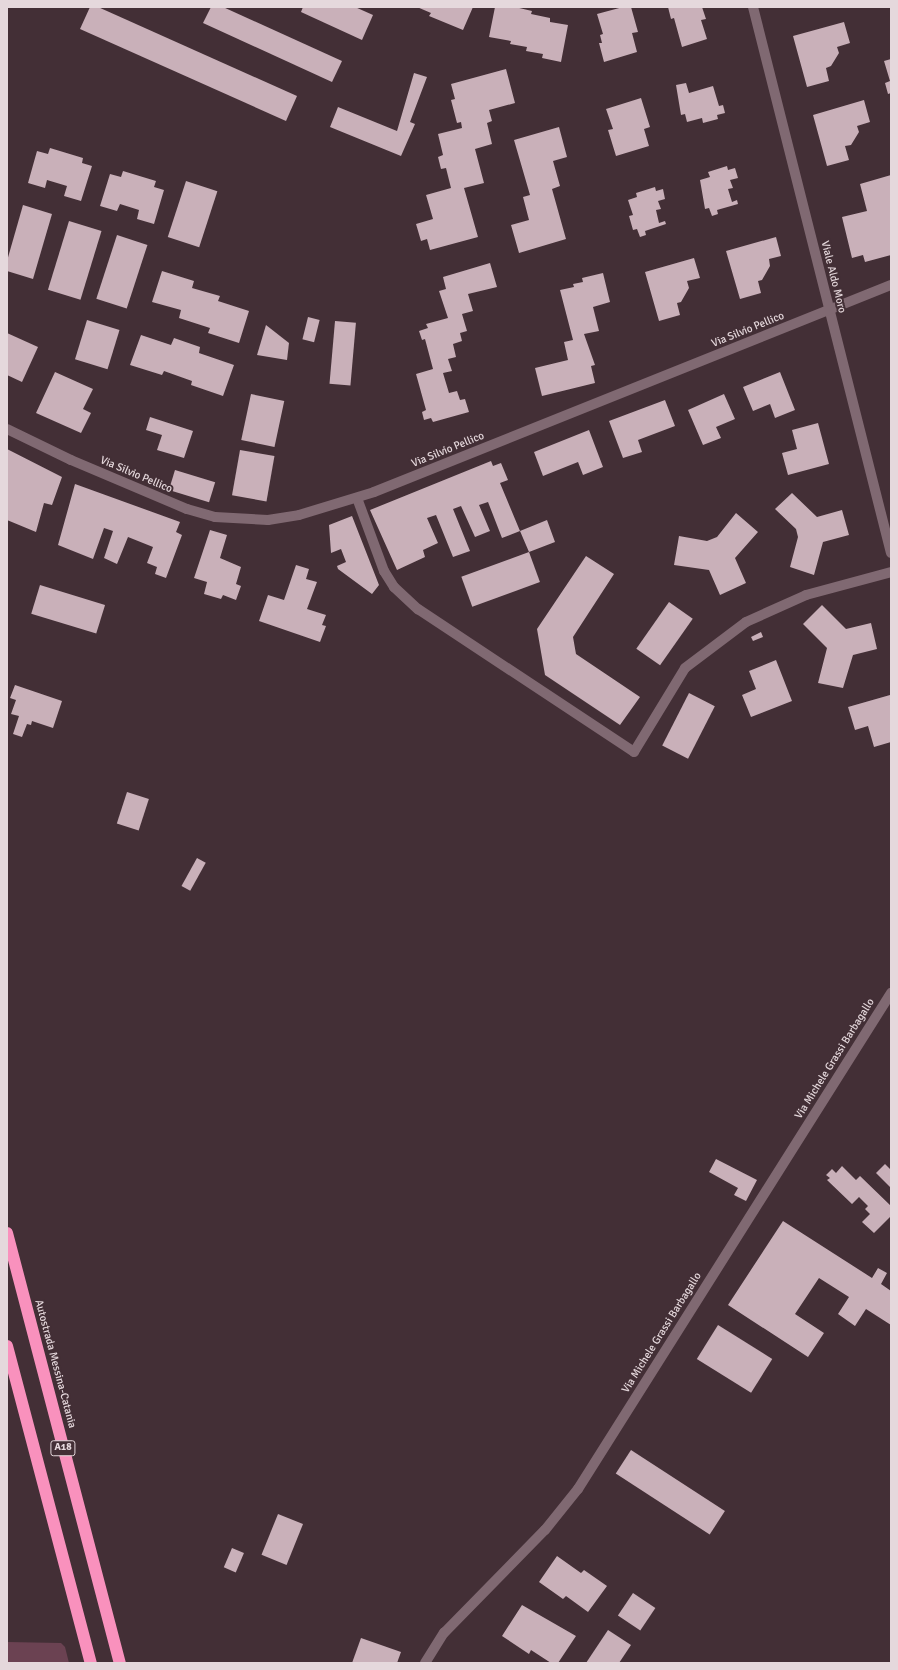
<!DOCTYPE html>
<style>
body{margin:0}
#map{position:relative;width:898px;height:1670px;overflow:hidden;background:#432f36;font-family:Signika,sans-serif}
div>[style]{position:absolute}
[style*='--x']{left:calc(var(--x)*1px);top:calc(var(--y)*1px);width:calc(var(--w)*1px);rotate:calc(var(--a)*1deg)}
.green>*{inset:0;background:#6b4252}
.building>*{inset:0;background:#c9b0b9;transform-origin:0 0}
.minor>*{height:10px;margin:-5px;padding:0 5px;transform-origin:5px;border-radius:5px;background:#806972}
.tertiary>*{height:10px;margin:-5px;padding:0 5px;transform-origin:5px;border-radius:5px;background:#806972}
.motorway>*{height:12px;margin:-6px;padding:0 6px;transform-origin:6px;border-radius:6px;background:#f991bd}
span{translate:-50% -50%;white-space:nowrap;text-align:center;line-height:1.15;-webkit-text-stroke:4px #432f36;paint-order:stroke}
.shield-label span{padding:1px 3px;background:#432f36;border:1px solid;border-radius:3px;-webkit-text-stroke-width:0}
.shield-label{font-size:10px;color:#e5d8dc;font-weight:700}
.street-label{font-size:11px;color:#e5d8dc}
.frame{position:absolute;inset:0;border:8px solid #e5d8dc;pointer-events:none}
</style>
<div id="map">
<div class="green">
<div style="clip-path:polygon(7px 1642px,61px 1643px,65px 1647px,69px 1663px,7px 1663px)"></div>
</div>
<div class="building">
<div style="clip-path:polygon(90px 7px,98px 7px,297px 96px,286px 121px,80px 29px)"></div>
<div style="clip-path:polygon(211px 7px,223px 7px,342px 61px,332px 82px,203px 23px)"></div>
<div style="clip-path:polygon(303px 7px,355px 7px,373px 15px,362px 40px,301px 12px)"></div>
<div style="clip-path:polygon(417px 7px,473px 7px,463px 30px,429px 16px,431px 13px)"></div>
<div style="clip-path:polygon(495px 7px,515px 7px,532px 11px,531px 14px,550px 18px,550px 22px,568px 25px,561px 62px,542px 58px,543px 54px,526px 51px,527px 47px,510px 44px,511px 41px,489px 37px)"></div>
<div style="clip-path:polygon(623px 7px,631px 7px,638px 32px,632px 33px,637px 52px,604px 62px,599px 43px,602px 43px,600px 35px,603px 34px,597px 14px)"></div>
<div style="clip-path:polygon(668px 7px,702px 7px,706px 19px,701px 20px,707px 39px,682px 47px,674px 18px,671px 19px)"></div>
<div style="clip-path:polygon(844px 22px,850px 43px,837px 47px,839px 53px,831px 66px,826px 68px,829px 81px,807px 87px,793px 36px)"></div>
<div style="clip-path:polygon(891px 59px,891px 93px,888px 94px,885px 83px,890px 81px,884px 61px)"></div>
<div style="clip-path:polygon(506px 69px,515px 103px,489px 110px,492px 121px,487px 123px,492px 144px,475px 149px,484px 183px,464px 188px,478px 237px,430px 250px,427px 239px,421px 241px,416px 224px,433px 219px,426px 195px,451px 188px,446px 168px,441px 169px,438px 157px,443px 155px,438px 134px,462px 128px,461px 122px,457px 123px,451px 100px,455px 99px,451px 84px)"></div>
<div style="clip-path:polygon(414px 73px,427px 77px,410px 122px,415px 124px,401px 156px,330px 127px,338px 107px,397px 131px)"></div>
<div style="clip-path:polygon(686px 83px,689px 93px,713px 86px,719px 106px,723px 105px,725px 113px,717px 115px,718px 119px,703px 123px,702px 118px,687px 122px,685px 114px,681px 115px,676px 85px)"></div>
<div style="clip-path:polygon(641px 98px,650px 127px,644px 129px,649px 146px,616px 156px,608px 130px,613px 129px,606px 109px)"></div>
<div style="clip-path:polygon(864px 100px,870px 122px,857px 126px,859px 132px,851px 145px,845px 146px,849px 160px,827px 166px,813px 115px)"></div>
<div style="clip-path:polygon(559px 127px,567px 157px,553px 161px,560px 186px,552px 189px,566px 239px,519px 253px,511px 225px,529px 220px,523px 197px,530px 195px,514px 140px)"></div>
<div style="clip-path:polygon(50px 148px,83px 158px,82px 163px,92px 166px,81px 201px,64px 196px,67px 186px,47px 180px,45px 188px,28px 183px,37px 151px,48px 154px)"></div>
<div style="clip-path:polygon(727px 166px,728px 170px,735px 168px,738px 178px,730px 180px,733px 188px,728px 189px,732px 202px,737px 200px,738px 204px,717px 210px,718px 214px,712px 216px,709px 208px,705px 209px,700px 180px,710px 177px,708px 172px)"></div>
<div style="clip-path:polygon(123px 171px,156px 181px,154px 187px,164px 190px,154px 224px,137px 219px,139px 210px,120px 204px,117px 211px,100px 206px,110px 174px,121px 177px)"></div>
<div style="clip-path:polygon(891px 175px,891px 255px,865px 262px,863px 255px,852px 258px,842px 217px,867px 211px,860px 184px)"></div>
<div style="left:186px;top:181px;width:33px;height:59px;rotate:18deg"></div>
<div style="clip-path:polygon(655px 187px,656px 191px,663px 189px,665px 199px,658px 201px,661px 209px,656px 210px,659px 223px,665px 221px,666px 224px,645px 231px,646px 235px,640px 237px,637px 229px,633px 230px,629px 216px,633px 215px,628px 200px,637px 197px,636px 193px)"></div>
<div style="clip-path:polygon(23px 205px,52px 214px,33px 279px,7px 271px,7px 261px)"></div>
<div style="left:69px;top:221px;width:34px;height:72px;rotate:17deg"></div>
<div style="left:117px;top:235px;width:32px;height:67px;rotate:18deg"></div>
<div style="clip-path:polygon(776px 237px,781px 256px,769px 259px,770px 266px,762px 280px,758px 281px,761px 293px,740px 299px,726px 251px)"></div>
<div style="clip-path:polygon(694px 258px,700px 278px,687px 281px,689px 288px,681px 302px,677px 303px,680px 315px,659px 321px,645px 272px)"></div>
<div style="clip-path:polygon(490px 263px,497px 287px,468px 294px,473px 311px,462px 314px,467px 331px,460px 333px,462px 341px,453px 344px,456px 357px,448px 359px,452px 371px,443px 373px,449px 393px,457px 391px,460px 400px,465px 399px,469px 412px,433px 422px,431px 418px,424px 420px,422px 412px,426px 410px,416px 374px,433px 369px,425px 339px,422px 340px,419px 331px,428px 328px,426px 324px,448px 318px,439px 291px,446px 289px,443px 277px)"></div>
<div style="clip-path:polygon(162px 271px,194px 281px,192px 288px,220px 296px,218px 301px,249px 311px,239px 343px,208px 333px,210px 328px,179px 318px,181px 310px,152px 302px)"></div>
<div style="clip-path:polygon(603px 273px,610px 302px,593px 307px,599px 331px,584px 334px,595px 365px,591px 366px,595px 383px,542px 396px,535px 368px,568px 360px,564px 342px,573px 340px,560px 290px,574px 287px,573px 284px,583px 282px,582px 278px)"></div>
<div style="left:308px;top:317px;width:12px;height:23px;rotate:14deg"></div>
<div style="left:87px;top:320px;width:34px;height:41px;rotate:17deg"></div>
<div style="left:335px;top:321px;width:21px;height:63px;rotate:5deg"></div>
<div style="clip-path:polygon(266px 325px,289px 343px,287px 360px,257px 355px)"></div>
<div style="clip-path:polygon(7px 333px,38px 347px,22px 382px,7px 375px)"></div>
<div style="clip-path:polygon(141px 335px,171px 345px,174px 338px,200px 347px,199px 353px,234px 365px,223px 396px,191px 385px,192px 381px,164px 371px,162px 375px,130px 365px)"></div>
<div style="clip-path:polygon(55px 372px,93px 389px,83px 409px,91px 413px,81px 433px,36px 413px)"></div>
<div style="clip-path:polygon(780px 372px,795px 410px,775px 418px,770px 404px,753px 411px,743px 387px)"></div>
<div style="left:251px;top:394px;width:34px;height:47px;rotate:12deg"></div>
<div style="clip-path:polygon(724px 394px,735px 419px,716px 427px,721px 438px,703px 445px,688px 410px)"></div>
<div style="clip-path:polygon(665px 400px,675px 426px,638px 440px,642px 452px,623px 458px,609px 421px)"></div>
<div style="clip-path:polygon(150px 417px,193px 431px,184px 458px,157px 450px,162px 435px,146px 430px)"></div>
<div style="clip-path:polygon(818px 423px,829px 464px,788px 475px,782px 453px,797px 449px,792px 430px)"></div>
<div style="clip-path:polygon(589px 430px,603px 467px,583px 475px,578px 462px,543px 476px,534px 452px)"></div>
<div style="clip-path:polygon(7px 449px,62px 477px,52px 505px,44px 503px,36px 532px,7px 520px)"></div>
<div style="left:240px;top:450px;width:35px;height:46px;rotate:10deg"></div>
<div style="clip-path:polygon(491px 461px,493px 466px,501px 463px,508px 480px,500px 483px,520px 531px,547px 520px,555px 542px,529px 552px,520px 531px,502px 538px,488px 502px,479px 505px,490px 531px,475px 537px,461px 506px,453px 509px,470px 551px,453px 557px,436px 515px,427px 518px,438px 543px,423px 550px,425px 557px,397px 570px,370px 510px)"></div>
<div style="left:175px;top:470px;width:42px;height:21px;rotate:17deg"></div>
<div style="clip-path:polygon(75px 484px,180px 522px,176px 532px,182px 535px,166px 578px,155px 574px,157px 567px,147px 563px,153px 547px,128px 537px,117px 564px,104px 558px,113px 531px,104px 528px,93px 559px,58px 545px)"></div>
<div style="clip-path:polygon(792px 493px,817px 517px,842px 510px,849px 535px,823px 542px,814px 575px,790px 567px,798px 537px,796px 529px,775px 509px)"></div>
<div style="clip-path:polygon(736px 513px,758px 532px,735px 558px,746px 583px,720px 595px,709px 570px,674px 565px,679px 536px,707px 541px,717px 537px)"></div>
<div style="clip-path:polygon(352px 516px,379px 585px,372px 594px,338px 569px,337px 566px,346px 562px,341px 549px,331px 553px,329px 525px)"></div>
<div style="clip-path:polygon(210px 530px,227px 535px,220px 558px,241px 567px,236px 584px,241px 586px,236px 600px,223px 595px,221px 599px,204px 594px,207px 582px,194px 578px)"></div>
<div style="left:529px;top:552px;width:32px;height:72px;rotate:70deg"></div>
<div style="clip-path:polygon(586px 556px,614px 574px,573px 637px,576px 654px,640px 697px,620px 725px,545px 675px,537px 629px)"></div>
<div style="clip-path:polygon(296px 565px,309px 569px,306px 579px,317px 582px,307px 609px,326px 615px,322px 625px,326px 626px,320px 642px,259px 621px,268px 595px,284px 600px)"></div>
<div style="left:40px;top:585px;width:68px;height:30px;rotate:17deg"></div>
<div style="left:669px;top:602px;width:29px;height:57px;rotate:35deg"></div>
<div style="clip-path:polygon(822px 605px,846px 629px,871px 623px,877px 649px,853px 655px,843px 688px,818px 683px,827px 648px,803px 624px)"></div>
<div style="clip-path:polygon(761px 632px,763px 637px,753px 641px,751px 637px)"></div>
<div style="clip-path:polygon(776px 660px,792px 701px,751px 717px,742px 695px,756px 689px,749px 671px)"></div>
<div style="clip-path:polygon(15px 685px,62px 701px,53px 728px,32px 721px,31px 725px,27px 724px,22px 737px,13px 734px,19px 716px,11px 714px,16px 700px,10px 698px)"></div>
<div style="left:689px;top:693px;width:29px;height:59px;rotate:27deg"></div>
<div style="clip-path:polygon(890px 695px,891px 742px,874px 747px,868px 726px,855px 730px,848px 707px)"></div>
<div style="left:127px;top:792px;width:23px;height:33px;rotate:18deg"></div>
<div style="left:197px;top:858px;width:10px;height:32px;rotate:29deg"></div>
<div style="clip-path:polygon(716px 1159px,757px 1180px,746px 1201px,734px 1195px,738px 1188px,709px 1172px)"></div>
<div style="clip-path:polygon(885px 1164px,891px 1170px,891px 1188px,876px 1173px)"></div>
<div style="clip-path:polygon(842px 1166px,856px 1180px,860px 1176px,891px 1206px,891px 1216px,874px 1233px,862px 1222px,870px 1214px,865px 1209px,868px 1206px,859px 1197px,852px 1204px,827px 1180px,830px 1178px,826px 1175px,832px 1169px,836px 1173px)"></div>
<div style="clip-path:polygon(783px 1221px,872px 1278px,878px 1268px,887px 1273px,881px 1284px,891px 1291px,891px 1325px,866px 1309px,855px 1326px,838px 1314px,849px 1297px,819px 1278px,795px 1314px,824px 1333px,808px 1357px,728px 1305px)"></div>
<div style="left:718px;top:1325px;width:64px;height:40px;rotate:32deg"></div>
<div style="left:631px;top:1450px;width:112px;height:28px;rotate:33deg"></div>
<div style="left:278px;top:1514px;width:27px;height:44px;rotate:22deg"></div>
<div style="left:232px;top:1548px;width:13px;height:21px;rotate:23deg"></div>
<div style="clip-path:polygon(557px 1556px,581px 1573px,584px 1570px,607px 1586px,588px 1612px,566px 1596px,563px 1599px,539px 1582px)"></div>
<div style="left:633px;top:1593px;width:27px;height:27px;rotate:34deg"></div>
<div style="clip-path:polygon(522px 1605px,576px 1636px,558px 1663px,551px 1663px,531px 1650px,529px 1654px,502px 1636px)"></div>
<div style="clip-path:polygon(608px 1630px,631px 1645px,619px 1663px,586px 1663px)"></div>
<div style="clip-path:polygon(361px 1638px,401px 1652px,397px 1663px,352px 1663px)"></div>
</div>
<div class="minor">
<div style="--x:357;--y:498;--w:78;--a:69.7"></div>
<div style="--x:384;--y:571;--w:19;--a:58"></div>
<div style="--x:394;--y:587;--w:33;--a:43"></div>
<div style="--x:418;--y:609;--w:259;--a:33.5"></div>
<div style="--x:634;--y:752;--w:98;--a:-58.7"></div>
<div style="--x:685;--y:668;--w:76;--a:-37"></div>
<div style="--x:746;--y:622;--w:66;--a:-24.2"></div>
<div style="--x:806;--y:595;--w:88;--a:-15.1"></div>
</div>
<div class="tertiary">
<div style="--x:753;--y:7;--w:563;--a:75.82"></div>
<div style="--x:7;--y:429;--w:71;--a:25.8"></div>
<div style="--x:71;--y:460;--w:126;--a:22.9"></div>
<div style="--x:187;--y:509;--w:29;--a:16"></div>
<div style="--x:215;--y:517;--w:53;--a:3.2"></div>
<div style="--x:268;--y:520;--w:31;--a:-9"></div>
<div style="--x:299;--y:515;--w:78;--a:-17"></div>
<div style="--x:374;--y:492;--w:557;--a:-21.82"></div>
<div style="--x:425;--y:1663;--w:36;--a:-58"></div>
<div style="--x:444;--y:1633;--w:144;--a:-45.6"></div>
<div style="--x:545;--y:1530;--w:53;--a:-51.2"></div>
<div style="--x:578;--y:1489;--w:587;--a:-57.75"></div>
</div>
<div class="motorway">
<div style="--x:7;--y:1233;--w:445;--a:75.3"></div>
<div style="--x:7;--y:1346;--w:328;--a:75.2"></div>
</div>
<div class="shield-label">
<span style="left:63px;top:1448px">A18</span>
</div>
<div class="street-label">
<span style="left:833px;top:277px;rotate:76deg">Viale Aldo Moro</span>
<span style="left:748px;top:330px;rotate:-22deg">Via Silvio Pellico</span>
<span style="left:448px;top:450px;rotate:-22deg">Via Silvio Pellico</span>
<span style="left:136px;top:475px;rotate:23deg">Via Silvio Pellico</span>
<span style="left:835px;top:1059px;rotate:-58deg">Via Michele Grassi Barbagallo</span>
<span style="left:662px;top:1333px;rotate:-58deg">Via Michele Grassi Barbagallo</span>
<span style="left:55px;top:1364px;rotate:75deg">Autostrada Messina-Catania</span>
</div>
<div class="frame"></div>
</div>
